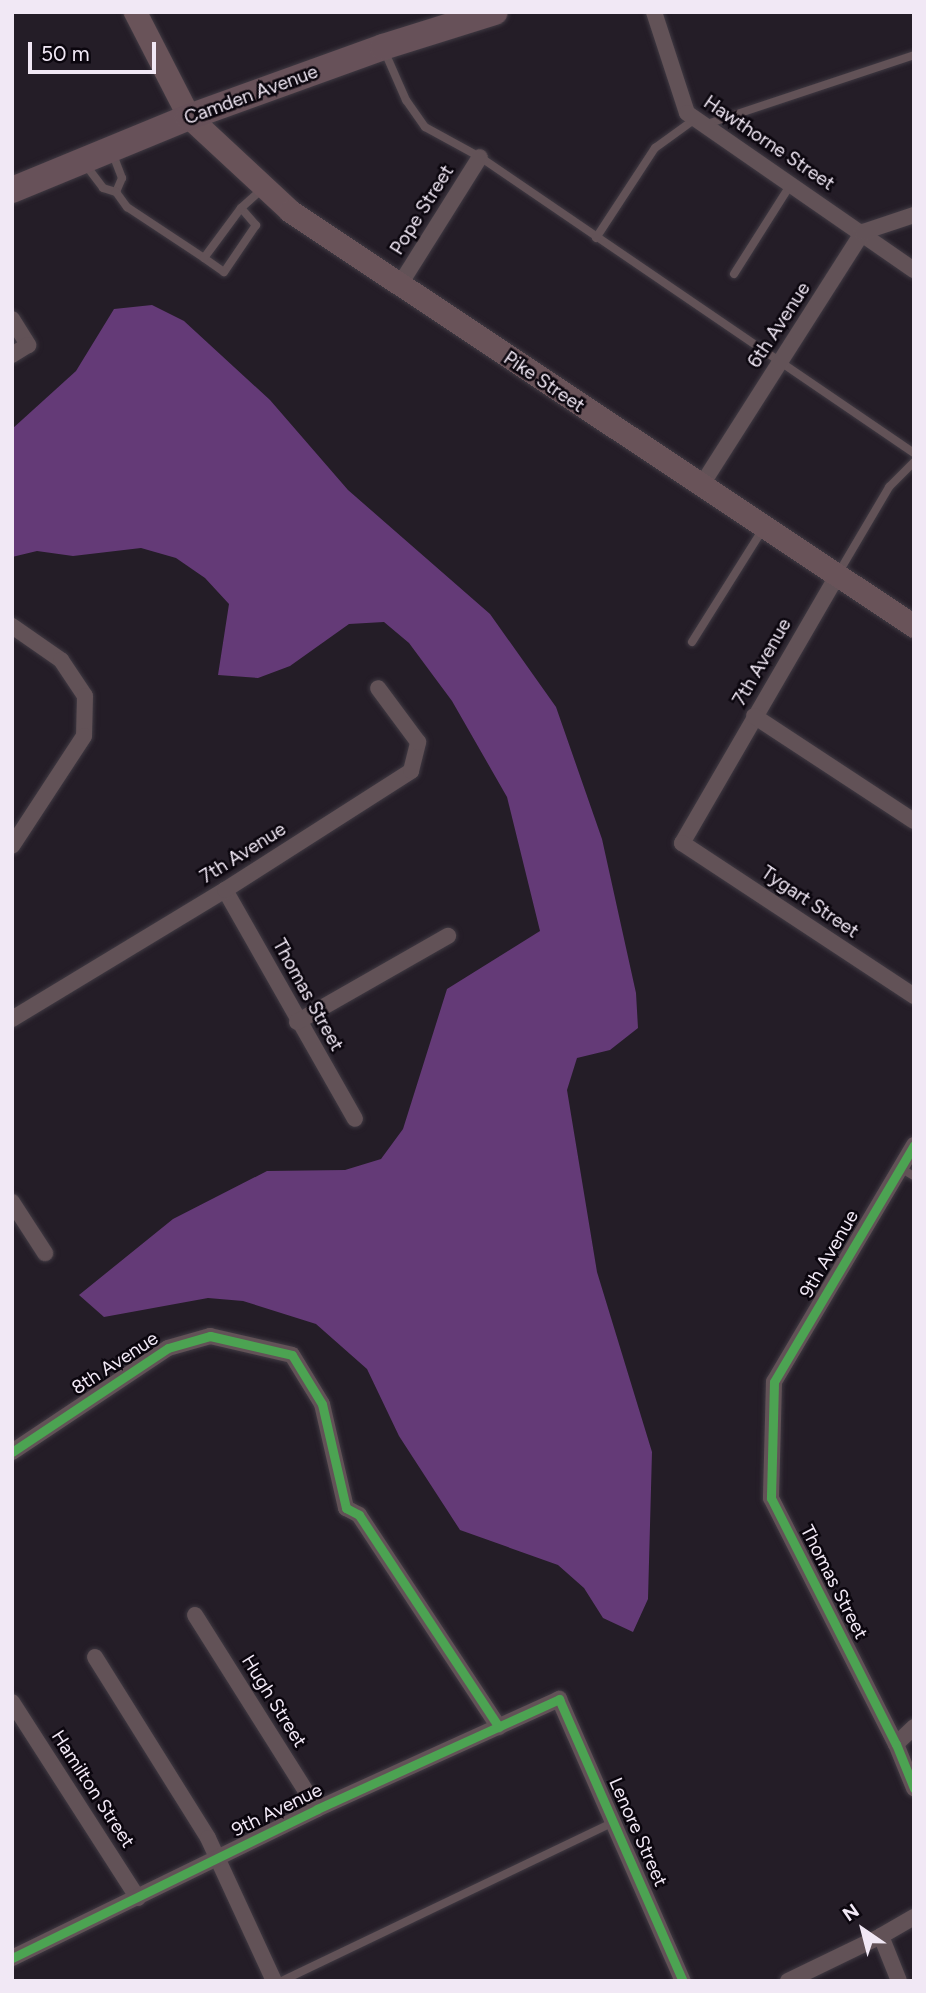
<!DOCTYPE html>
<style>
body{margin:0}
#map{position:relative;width:926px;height:1993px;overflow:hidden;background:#241d27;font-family:Figtree,sans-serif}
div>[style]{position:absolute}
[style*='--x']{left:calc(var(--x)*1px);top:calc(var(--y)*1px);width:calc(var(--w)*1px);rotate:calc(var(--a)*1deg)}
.forest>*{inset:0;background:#643a77}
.roads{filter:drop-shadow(0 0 2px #403a43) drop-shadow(0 0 2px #403a43)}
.lane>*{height:8px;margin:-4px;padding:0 4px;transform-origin:4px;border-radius:4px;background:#625257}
.street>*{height:16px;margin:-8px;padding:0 8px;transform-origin:8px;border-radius:8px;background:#625257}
.secondary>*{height:23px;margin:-11.5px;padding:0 11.5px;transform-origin:11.5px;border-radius:11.5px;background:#695359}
.primary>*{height:26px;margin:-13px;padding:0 13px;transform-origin:13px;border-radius:13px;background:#675159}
.cycleway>*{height:9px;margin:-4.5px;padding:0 4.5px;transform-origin:4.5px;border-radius:4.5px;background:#4ca352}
span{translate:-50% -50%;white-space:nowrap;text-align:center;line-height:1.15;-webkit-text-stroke:5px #0b060e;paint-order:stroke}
.street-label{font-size:19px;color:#f1e8f5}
.frame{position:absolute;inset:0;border:14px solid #f1e8f5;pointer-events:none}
.north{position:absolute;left:828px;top:1895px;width:70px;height:70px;-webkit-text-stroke:5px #0b060e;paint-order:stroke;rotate:325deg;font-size:19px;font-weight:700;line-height:28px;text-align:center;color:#f1e8f5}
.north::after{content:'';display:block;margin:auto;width:24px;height:32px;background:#f1e8f5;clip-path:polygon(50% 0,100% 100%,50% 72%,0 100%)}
.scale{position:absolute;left:28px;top:42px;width:128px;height:32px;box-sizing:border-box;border:4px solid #f1e8f5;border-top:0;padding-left:9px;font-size:21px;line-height:24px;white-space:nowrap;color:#f1e8f5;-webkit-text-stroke:5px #0b060e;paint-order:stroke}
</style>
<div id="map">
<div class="forest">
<div style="clip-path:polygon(152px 305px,184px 321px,270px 400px,348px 490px,490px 614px,556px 707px,602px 839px,636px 993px,638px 1028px,610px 1050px,577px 1058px,567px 1090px,597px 1272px,652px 1452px,648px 1599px,633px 1632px,603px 1618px,584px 1588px,558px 1565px,460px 1530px,399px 1436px,367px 1369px,316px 1324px,243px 1301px,208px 1298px,104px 1317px,79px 1295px,173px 1219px,267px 1171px,345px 1170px,381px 1159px,403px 1129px,447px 989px,540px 931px,507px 797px,452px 701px,409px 643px,384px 622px,349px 624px,290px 666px,258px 678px,218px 675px,229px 604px,205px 578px,176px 558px,141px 548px,73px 556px,37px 551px,12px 557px,12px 429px,76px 371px,114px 309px)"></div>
</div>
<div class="roads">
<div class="lane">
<div style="--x:384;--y:50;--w:55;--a:66.3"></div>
<div style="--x:406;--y:100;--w:33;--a:55"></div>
<div style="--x:425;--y:127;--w:63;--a:28.6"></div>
<div style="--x:480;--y:157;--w:525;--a:34.3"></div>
<div style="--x:704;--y:125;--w:221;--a:-18.4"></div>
<div style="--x:112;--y:152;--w:28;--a:69"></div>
<div style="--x:122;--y:178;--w:15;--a:113"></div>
<div style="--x:85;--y:164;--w:30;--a:53"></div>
<div style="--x:103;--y:188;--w:14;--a:17"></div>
<div style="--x:116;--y:192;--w:19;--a:54"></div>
<div style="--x:127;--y:207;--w:92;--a:33.5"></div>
<div style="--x:241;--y:208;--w:23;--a:49"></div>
<div style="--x:256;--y:225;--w:57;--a:124.2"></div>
<div style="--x:224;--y:272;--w:24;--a:-145"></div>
<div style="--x:204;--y:258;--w:62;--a:-53.5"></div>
<div style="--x:241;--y:208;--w:30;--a:-42"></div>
<div style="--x:596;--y:238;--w:108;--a:-56.8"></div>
<div style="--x:655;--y:148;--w:49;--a:-35.9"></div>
<div style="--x:734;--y:274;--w:107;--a:-57.7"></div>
<div style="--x:839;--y:572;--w:99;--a:-59.5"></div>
<div style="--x:889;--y:487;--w:35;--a:-45"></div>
<div style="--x:692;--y:642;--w:133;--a:-57.9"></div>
<div style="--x:900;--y:1168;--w:16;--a:30"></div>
<div style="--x:282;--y:1981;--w:368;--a:-25.6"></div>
</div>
<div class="street">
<div style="--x:654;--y:12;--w:106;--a:71.9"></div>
<div style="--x:687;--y:113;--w:276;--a:34.7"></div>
<div style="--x:399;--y:286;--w:152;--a:-57.9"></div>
<div style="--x:12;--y:319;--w:31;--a:58"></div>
<div style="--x:28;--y:345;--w:19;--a:148"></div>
<div style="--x:701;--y:486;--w:301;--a:-57.5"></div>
<div style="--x:863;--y:232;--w:54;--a:-18.4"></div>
<div style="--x:837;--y:576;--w:309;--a:120.1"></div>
<div style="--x:682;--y:843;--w:278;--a:33.4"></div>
<div style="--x:12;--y:626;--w:60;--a:34.8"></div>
<div style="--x:61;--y:660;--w:43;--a:56.3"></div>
<div style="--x:85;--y:696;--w:40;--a:91.4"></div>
<div style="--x:84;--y:736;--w:131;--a:123.2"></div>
<div style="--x:754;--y:716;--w:191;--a:33.3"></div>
<div style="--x:225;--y:890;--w:263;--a:60.4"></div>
<div style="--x:12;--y:1019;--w:249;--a:-31.2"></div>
<div style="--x:225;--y:890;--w:221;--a:-32.6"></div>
<div style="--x:411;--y:771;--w:30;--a:-76"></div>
<div style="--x:418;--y:742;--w:67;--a:-126.5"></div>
<div style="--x:297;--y:1022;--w:174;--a:-29.7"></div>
<div style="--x:914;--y:1145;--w:275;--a:120.6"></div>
<div style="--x:774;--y:1382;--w:116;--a:91.5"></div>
<div style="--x:771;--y:1498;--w:276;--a:63.1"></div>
<div style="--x:896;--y:1744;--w:48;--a:67.8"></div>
<div style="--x:12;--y:1202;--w:61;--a:57.1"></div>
<div style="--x:12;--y:1452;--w:187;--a:-33.7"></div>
<div style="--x:168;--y:1348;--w:44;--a:-15.9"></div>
<div style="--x:210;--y:1336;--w:84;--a:13"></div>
<div style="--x:292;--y:1355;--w:57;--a:58.5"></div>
<div style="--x:322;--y:1404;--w:107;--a:77"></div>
<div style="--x:346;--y:1508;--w:15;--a:28"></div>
<div style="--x:359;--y:1515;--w:254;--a:56.6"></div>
<div style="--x:195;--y:1615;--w:229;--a:57.8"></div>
<div style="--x:95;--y:1657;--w:213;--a:58"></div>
<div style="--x:208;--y:1838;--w:157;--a:65.2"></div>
<div style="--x:12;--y:1702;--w:233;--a:57.3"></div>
<div style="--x:896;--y:1744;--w:25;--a:-43"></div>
<div style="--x:881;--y:1936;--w:48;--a:68.2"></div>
<div style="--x:12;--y:1958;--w:339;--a:-26"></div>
<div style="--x:317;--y:1809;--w:266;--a:-24.4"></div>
<div style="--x:559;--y:1699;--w:308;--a:66.3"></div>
<div style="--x:788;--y:1981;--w:103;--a:-25.8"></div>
<div style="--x:881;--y:1936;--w:38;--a:-30"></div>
</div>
<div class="secondary">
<div style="--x:135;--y:12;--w:118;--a:62.8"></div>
<div style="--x:189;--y:117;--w:138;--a:42.9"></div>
<div style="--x:290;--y:211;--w:749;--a:33.63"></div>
</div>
<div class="primary">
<div style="--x:12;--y:190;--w:191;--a:-22.4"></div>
<div style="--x:189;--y:117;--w:206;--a:-19.8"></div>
<div style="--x:383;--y:47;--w:117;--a:-17.4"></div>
</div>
</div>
<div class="cycleway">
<div style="--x:914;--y:1145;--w:275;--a:120.6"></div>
<div style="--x:774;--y:1382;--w:116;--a:91.5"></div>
<div style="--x:771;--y:1498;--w:276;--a:63.1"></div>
<div style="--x:896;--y:1744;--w:48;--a:67.8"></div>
<div style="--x:12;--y:1452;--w:187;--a:-33.7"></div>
<div style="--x:168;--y:1348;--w:44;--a:-15.9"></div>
<div style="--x:210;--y:1336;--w:84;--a:13"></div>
<div style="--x:292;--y:1355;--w:57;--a:58.5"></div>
<div style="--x:322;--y:1404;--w:107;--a:77"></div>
<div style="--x:346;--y:1508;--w:15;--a:28"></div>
<div style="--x:359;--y:1515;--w:254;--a:56.6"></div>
<div style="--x:12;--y:1958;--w:339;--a:-26"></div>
<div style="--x:317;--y:1809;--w:266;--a:-24.4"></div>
<div style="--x:559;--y:1699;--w:308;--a:66.3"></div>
</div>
<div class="street-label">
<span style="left:251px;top:95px;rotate:-20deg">Camden Avenue</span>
<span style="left:769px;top:143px;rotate:34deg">Hawthorne Street</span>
<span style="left:422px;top:210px;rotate:-58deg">Pope Street</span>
<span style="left:779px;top:325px;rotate:-57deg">6th Avenue</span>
<span style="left:544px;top:382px;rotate:34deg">Pike Street</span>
<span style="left:762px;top:662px;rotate:-60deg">7th Avenue</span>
<span style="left:243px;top:853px;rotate:-32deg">7th Avenue</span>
<span style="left:810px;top:902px;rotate:34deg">Tygart Street</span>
<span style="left:308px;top:995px;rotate:61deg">Thomas Street</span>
<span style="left:829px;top:1254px;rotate:-60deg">9th Avenue</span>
<span style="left:115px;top:1363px;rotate:-33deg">8th Avenue</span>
<span style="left:834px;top:1582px;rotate:63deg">Thomas Street</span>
<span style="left:274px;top:1701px;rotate:58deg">Hugh Street</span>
<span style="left:93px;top:1789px;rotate:57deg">Hamilton Street</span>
<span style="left:277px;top:1810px;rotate:-26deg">9th Avenue</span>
<span style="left:638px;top:1832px;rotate:66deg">Lenore Street</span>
</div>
<div class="frame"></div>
<div class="north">N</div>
<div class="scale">50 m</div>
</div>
